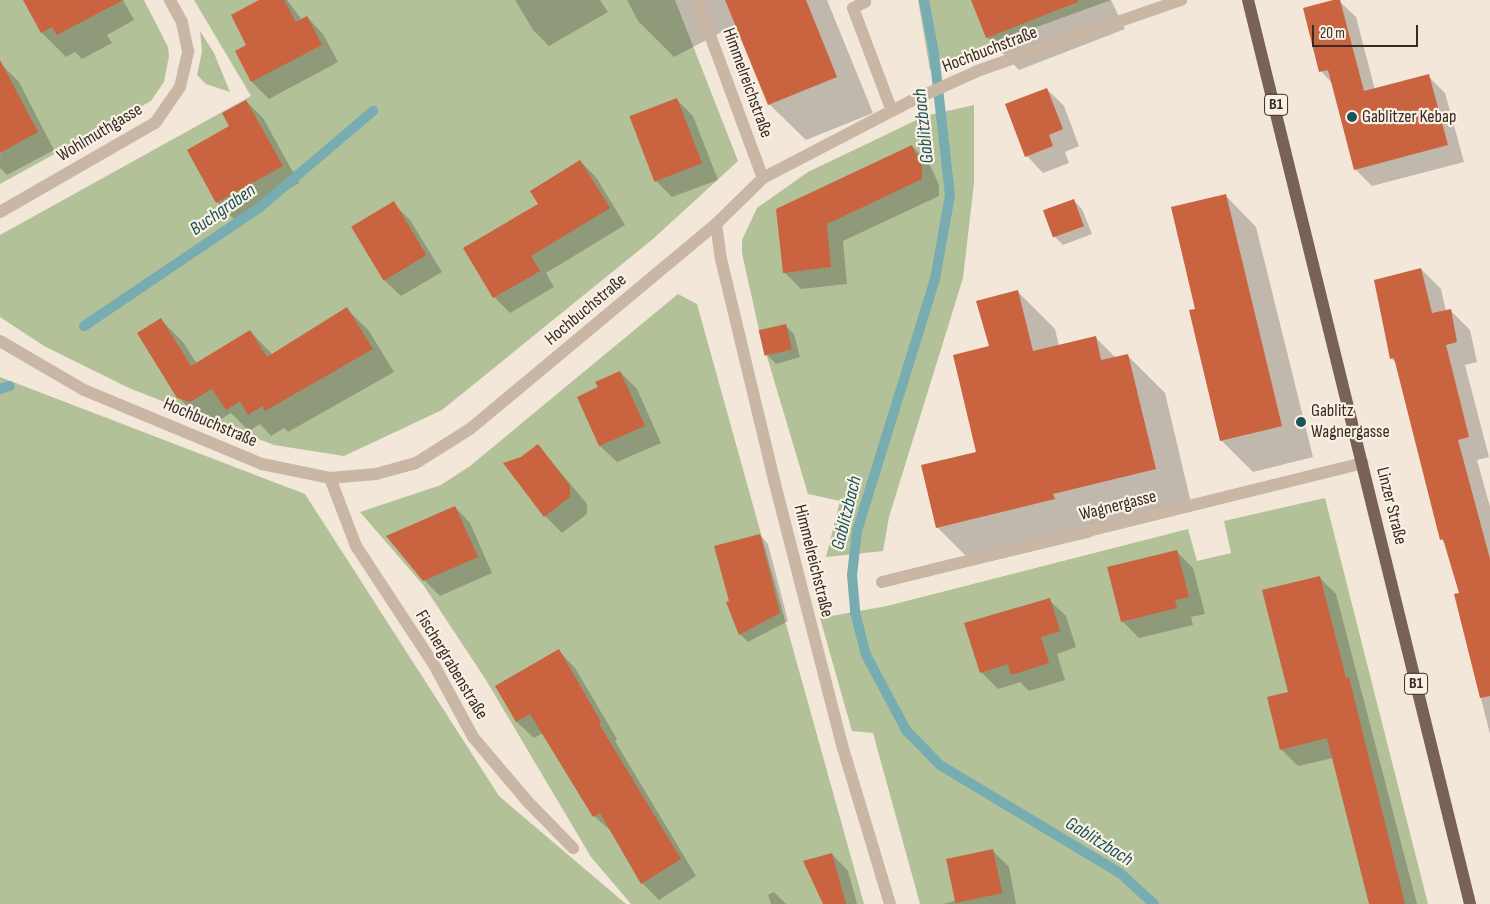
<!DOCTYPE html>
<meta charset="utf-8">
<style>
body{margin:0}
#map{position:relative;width:1490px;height:904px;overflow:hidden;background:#f2e7d9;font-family:"Sofia Sans Condensed",sans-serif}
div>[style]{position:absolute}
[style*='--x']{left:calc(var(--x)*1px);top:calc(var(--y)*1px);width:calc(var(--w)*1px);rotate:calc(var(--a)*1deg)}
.green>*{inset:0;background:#b3c199}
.shadow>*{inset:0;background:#0003}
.stream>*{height:10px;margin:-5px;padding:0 5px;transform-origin:5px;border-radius:5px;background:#77adb0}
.building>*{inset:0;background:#ca633f;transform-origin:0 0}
.service>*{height:12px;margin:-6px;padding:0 6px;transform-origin:6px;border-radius:6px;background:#cab6a5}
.minor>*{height:12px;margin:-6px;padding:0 6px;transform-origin:6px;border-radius:6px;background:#cab6a5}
.tertiary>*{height:12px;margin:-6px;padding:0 6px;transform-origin:6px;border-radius:6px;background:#cab6a5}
.primary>*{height:12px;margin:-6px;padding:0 6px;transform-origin:6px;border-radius:6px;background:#786257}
.dots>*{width:14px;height:14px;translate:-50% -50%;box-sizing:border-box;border:2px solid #faf1e5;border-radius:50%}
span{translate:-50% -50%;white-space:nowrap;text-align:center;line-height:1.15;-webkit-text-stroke:4.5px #faf1e5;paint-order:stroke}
.shield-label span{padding:1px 4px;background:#faf1e5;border:1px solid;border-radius:4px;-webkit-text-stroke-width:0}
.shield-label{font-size:16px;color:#362b26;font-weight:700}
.street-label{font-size:18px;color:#362b26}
.poi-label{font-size:18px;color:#362b26}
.left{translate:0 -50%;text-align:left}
.water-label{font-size:19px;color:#1b5358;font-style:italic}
.scale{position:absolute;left:1312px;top:25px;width:106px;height:22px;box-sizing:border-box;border:2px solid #362b26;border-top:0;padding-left:6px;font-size:15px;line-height:18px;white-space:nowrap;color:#362b26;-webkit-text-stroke:4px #faf1e5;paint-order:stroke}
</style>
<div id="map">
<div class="green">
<div style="clip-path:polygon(0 0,144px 0,168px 47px,169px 56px,164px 82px,151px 101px,0 184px)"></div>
<div style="clip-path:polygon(194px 0,675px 0,738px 161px,653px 239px,442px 410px,344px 456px,274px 445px,129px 388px,44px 346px,0 317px,0 235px,251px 96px)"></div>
<div style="clip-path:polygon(918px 0,1111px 0,960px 55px,930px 70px)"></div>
<div style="clip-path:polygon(200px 31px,214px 53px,230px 92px,206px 84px,197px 75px,202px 51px)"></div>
<div style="clip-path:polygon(974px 105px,974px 183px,963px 278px,889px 517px,883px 551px,826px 557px,840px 501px,808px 494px,759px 330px,742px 253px,742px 240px,757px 208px,808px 172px,925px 116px)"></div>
<div style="clip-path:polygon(678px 294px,697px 304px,864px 904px,631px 904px,591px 857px,486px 680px,424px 586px,360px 512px,441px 485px,470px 466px)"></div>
<div style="clip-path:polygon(0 377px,305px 494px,499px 796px,626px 904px,0 904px)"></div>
<div style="clip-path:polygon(1325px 498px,1428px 904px,920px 904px,873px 733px,852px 731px,820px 618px,887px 606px,1188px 529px,1197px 561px,1231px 553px,1224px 521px)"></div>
</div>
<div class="shadow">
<div style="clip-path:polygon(24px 0,123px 0,134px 20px,107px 35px,112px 43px,82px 59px,75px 52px,66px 57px,42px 33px)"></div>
<div style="clip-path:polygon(262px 0,287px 0,302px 20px,307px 17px,323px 34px,338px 62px,269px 99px,252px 82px,236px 52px,248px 45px)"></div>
<div style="clip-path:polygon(515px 0,600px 0,608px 12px,549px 46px,533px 30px)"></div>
<div style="clip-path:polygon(627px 0,827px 0,873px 113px,806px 140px,769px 104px,737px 24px,674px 57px,638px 21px)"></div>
<div style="clip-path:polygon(973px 0,1111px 0,1125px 29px,1019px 70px,987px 37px)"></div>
<div style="clip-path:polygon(1338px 0,1356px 17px,1375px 90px,1428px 76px,1445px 93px,1464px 162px,1372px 186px,1355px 169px,1332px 83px,1321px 71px)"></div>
<div style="clip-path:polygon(2px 65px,19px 82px,54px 150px,7px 175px,0 168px)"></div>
<div style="clip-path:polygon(1047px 89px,1064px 106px,1079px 146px,1065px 152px,1069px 163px,1043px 173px,1027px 156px)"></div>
<div style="clip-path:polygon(677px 100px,693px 116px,718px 180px,672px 197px,655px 180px)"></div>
<div style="clip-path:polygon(246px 101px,263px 118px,299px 183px,234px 219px,217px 202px,231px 127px)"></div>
<div style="clip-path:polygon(912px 146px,929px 163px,939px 185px,939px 196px,843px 241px,847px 284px,801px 289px,784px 272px,777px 210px)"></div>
<div style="clip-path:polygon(580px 161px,596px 177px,625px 225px,546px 273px,554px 287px,510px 313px,494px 297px,540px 204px)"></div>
<div style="clip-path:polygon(1225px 195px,1256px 227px,1313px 457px,1253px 472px,1221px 440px)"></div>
<div style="clip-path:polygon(1074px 201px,1082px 209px,1092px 234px,1063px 245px,1055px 237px)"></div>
<div style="clip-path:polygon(393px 203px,410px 220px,442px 272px,401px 296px,384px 280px,353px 227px)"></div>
<div style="clip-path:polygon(1421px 269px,1441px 289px,1446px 311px,1450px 310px,1470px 330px,1477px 362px,1465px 365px,1489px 457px,1477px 460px,1490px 507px,1490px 734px,1455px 595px,1460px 594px,1446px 544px,1441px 539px,1396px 363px,1391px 358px)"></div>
<div style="clip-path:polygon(1017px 291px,1055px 329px,1059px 346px,1095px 337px,1116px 358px,1127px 355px,1165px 393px,1192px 507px,1090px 531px,1092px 537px,975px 565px,937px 527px,978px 453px,990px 347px)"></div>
<div style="clip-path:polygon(347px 309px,369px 331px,394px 372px,288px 432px,284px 428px,271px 436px,260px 424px,249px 431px,231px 413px,213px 424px,201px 420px,178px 397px,161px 320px,183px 342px,197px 364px,250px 331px,273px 355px)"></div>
<div style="clip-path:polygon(785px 325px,794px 334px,800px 357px,776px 364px,768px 356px)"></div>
<div style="clip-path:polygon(620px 372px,637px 389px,661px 443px,617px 462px,600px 446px,579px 397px,600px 388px)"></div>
<div style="clip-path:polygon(538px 445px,587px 504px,587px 514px,562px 533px,545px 516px,521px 458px)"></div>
<div style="clip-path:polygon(455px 507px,470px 523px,492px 573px,440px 596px,424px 580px)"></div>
<div style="clip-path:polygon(760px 535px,768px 544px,788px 621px,748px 642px,740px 634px)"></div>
<div style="clip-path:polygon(1177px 552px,1193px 568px,1205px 614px,1191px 617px,1193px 625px,1139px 638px,1122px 621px)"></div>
<div style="clip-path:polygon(1319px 577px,1336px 594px,1417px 904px,1370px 904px,1333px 758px,1298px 766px,1281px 749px,1289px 693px)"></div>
<div style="clip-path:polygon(1049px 600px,1066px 616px,1076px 647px,1057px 654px,1065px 680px,1029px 691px,1020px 682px,998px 689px,981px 672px)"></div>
<div style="clip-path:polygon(559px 651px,575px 668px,617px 739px,615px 741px,696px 876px,659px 900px,642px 883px,612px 832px,594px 816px,543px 733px,534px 738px,517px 722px,497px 687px)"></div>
<div style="clip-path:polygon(993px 851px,1009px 867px,1016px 904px,944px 904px,957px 900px)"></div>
<div style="clip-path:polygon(832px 854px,848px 871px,857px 904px,824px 904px)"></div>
<div style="clip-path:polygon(774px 892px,786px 904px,771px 904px,768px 895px)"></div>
</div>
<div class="stream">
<div style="--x:924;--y:0;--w:54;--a:79.3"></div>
<div style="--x:934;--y:53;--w:143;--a:83.6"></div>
<div style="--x:950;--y:195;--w:85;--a:100.1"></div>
<div style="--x:935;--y:279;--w:264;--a:107.2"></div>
<div style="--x:857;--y:531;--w:44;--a:96.5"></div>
<div style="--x:852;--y:575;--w:37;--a:85"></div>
<div style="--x:855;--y:612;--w:44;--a:75.7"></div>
<div style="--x:866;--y:655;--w:85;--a:61.9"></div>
<div style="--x:906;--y:730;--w:49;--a:45.8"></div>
<div style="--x:940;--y:765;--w:210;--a:31"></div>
<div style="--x:1120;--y:873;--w:46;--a:42.4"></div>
<div style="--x:84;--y:326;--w:211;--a:-34"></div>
<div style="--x:259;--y:208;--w:150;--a:-40.4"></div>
<div style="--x:0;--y:389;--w:10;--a:-17"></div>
</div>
<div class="building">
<div style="clip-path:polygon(23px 0,123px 0,57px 35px,52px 27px,41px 33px)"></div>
<div style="clip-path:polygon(259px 0,284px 0,296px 22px,307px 16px,322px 45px,251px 82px,235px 51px,246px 45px,231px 15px)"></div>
<div style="clip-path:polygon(725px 0,806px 0,837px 77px,768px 105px)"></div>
<div style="clip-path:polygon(971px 0,1078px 0,1078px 2px,986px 38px)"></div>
<div style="clip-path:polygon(1333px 0,1340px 0,1364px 91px,1429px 74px,1448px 145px,1354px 170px,1328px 70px,1319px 72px,1303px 8px)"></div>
<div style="clip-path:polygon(0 60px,38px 132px,0 153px)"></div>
<div style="clip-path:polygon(1047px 88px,1063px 129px,1049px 135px,1053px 146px,1025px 157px,1005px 104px)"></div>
<div style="left:677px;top:98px;width:70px;height:51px;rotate:69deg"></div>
<div style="clip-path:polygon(246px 100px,283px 166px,216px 203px,187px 150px,229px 126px,222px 113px)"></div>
<div style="clip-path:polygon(912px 145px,922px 167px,922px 179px,827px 224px,831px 267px,783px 273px,776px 209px)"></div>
<div style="clip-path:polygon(580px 160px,610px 208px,531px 256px,540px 271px,493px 298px,463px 248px,538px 204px,530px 191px)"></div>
<div style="clip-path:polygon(1226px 194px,1282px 426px,1220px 441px,1189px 310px,1195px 309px,1171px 207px)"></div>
<div style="left:1074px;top:199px;width:29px;height:33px;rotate:70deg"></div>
<div style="left:394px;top:201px;width:63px;height:50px;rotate:59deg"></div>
<div style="clip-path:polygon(1421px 268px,1432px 313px,1451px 309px,1457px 342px,1446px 345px,1469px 437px,1458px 440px,1490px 559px,1490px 696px,1480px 698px,1454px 594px,1459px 593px,1443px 539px,1440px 540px,1394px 358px,1390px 359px,1374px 280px)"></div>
<div style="clip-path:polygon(1018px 290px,1033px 351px,1096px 336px,1101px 360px,1128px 354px,1156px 469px,1053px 494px,1055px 499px,936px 528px,921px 465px,976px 452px,953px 355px,989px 346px,976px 301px)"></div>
<div style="clip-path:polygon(347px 307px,373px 349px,265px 411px,262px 406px,248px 415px,240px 401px,226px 410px,212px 389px,190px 402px,177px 398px,137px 333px,161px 318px,191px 366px,250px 330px,267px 357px)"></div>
<div style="left:786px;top:324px;width:26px;height:28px;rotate:77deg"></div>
<div style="clip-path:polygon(620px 371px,645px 426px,599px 446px,577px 397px,598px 387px,595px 382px)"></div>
<div style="clip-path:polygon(538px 444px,570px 486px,570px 497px,544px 517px,503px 463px,521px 457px)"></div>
<div style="clip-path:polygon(455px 506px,478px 557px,423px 581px,386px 536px)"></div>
<div style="clip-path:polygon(760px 534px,780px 613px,739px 635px,726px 602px,729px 601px,714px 546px)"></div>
<div style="clip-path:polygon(1177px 550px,1189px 597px,1175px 600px,1177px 608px,1121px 622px,1107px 567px)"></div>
<div style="clip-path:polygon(1320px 576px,1346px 678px,1349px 677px,1405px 904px,1369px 904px,1327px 738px,1280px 750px,1267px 697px,1288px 692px,1262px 590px)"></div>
<div style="clip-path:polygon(1050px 598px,1060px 631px,1041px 637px,1049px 663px,1011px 675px,1008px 664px,980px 673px,964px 623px)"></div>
<div style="clip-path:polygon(559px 649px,601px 722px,599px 724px,681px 859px,641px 884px,600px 813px,593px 817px,530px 714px,516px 722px,495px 686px)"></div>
<div style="left:993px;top:849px;width:45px;height:48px;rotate:78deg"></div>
<div style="clip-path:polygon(832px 853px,846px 904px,823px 904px,803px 861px)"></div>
</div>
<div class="service">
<div style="--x:865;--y:0;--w:2;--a:90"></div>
<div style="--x:865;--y:2;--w:13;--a:153"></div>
<div style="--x:853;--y:8;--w:110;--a:69.3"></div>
</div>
<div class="minor">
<div style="--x:697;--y:0;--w:190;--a:69.7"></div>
<div style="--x:0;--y:212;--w:179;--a:-29.9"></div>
<div style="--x:155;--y:123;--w:44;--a:-55.2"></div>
<div style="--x:180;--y:87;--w:37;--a:-77"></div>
<div style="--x:188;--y:51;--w:30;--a:-102"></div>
<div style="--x:182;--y:22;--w:25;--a:-119"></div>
<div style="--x:716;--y:224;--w:35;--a:82"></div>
<div style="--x:721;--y:259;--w:227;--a:76.5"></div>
<div style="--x:774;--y:480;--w:274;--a:75.6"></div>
<div style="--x:842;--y:745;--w:166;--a:73.2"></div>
<div style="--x:330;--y:478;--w:73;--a:69.1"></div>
<div style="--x:356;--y:546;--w:140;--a:56.7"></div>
<div style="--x:433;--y:663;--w:84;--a:61.6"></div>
<div style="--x:473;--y:737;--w:84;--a:49.8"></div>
<div style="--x:527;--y:801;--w:66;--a:45.6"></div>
<div style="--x:882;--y:582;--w:495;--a:-13.9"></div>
</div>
<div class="tertiary">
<div style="--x:0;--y:341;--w:97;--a:30.3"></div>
<div style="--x:84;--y:390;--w:193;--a:22.6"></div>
<div style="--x:262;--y:464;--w:69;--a:11.6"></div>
<div style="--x:330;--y:478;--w:46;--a:-5"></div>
<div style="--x:376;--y:474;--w:41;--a:-15.4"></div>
<div style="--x:416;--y:463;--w:64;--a:-32.2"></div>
<div style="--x:470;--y:429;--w:320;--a:-39.8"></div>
<div style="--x:716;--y:224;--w:66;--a:-44.4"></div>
<div style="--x:763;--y:178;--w:167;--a:-27.5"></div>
<div style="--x:911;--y:101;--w:76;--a:-24.2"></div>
<div style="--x:980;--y:70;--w:213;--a:-19.2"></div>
</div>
<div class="primary">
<div style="--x:1248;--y:0;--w:931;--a:76.2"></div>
</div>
<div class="dots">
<div style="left:1352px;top:117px;background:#1b5358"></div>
<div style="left:1301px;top:422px;background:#1b5358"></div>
</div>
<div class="shield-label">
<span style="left:1276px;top:105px">B1</span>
<span style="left:1416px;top:684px">B1</span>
</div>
<div class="street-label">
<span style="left:990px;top:50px;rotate:-21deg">Hochbuchstraße</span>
<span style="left:747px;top:83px;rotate:70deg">Himmelreichstraße</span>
<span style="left:100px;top:133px;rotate:-31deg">Wohlmuthgasse</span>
<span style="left:586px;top:310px;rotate:-40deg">Hochbuchstraße</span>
<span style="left:210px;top:423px;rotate:23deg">Hochbuchstraße</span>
<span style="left:1118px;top:506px;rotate:-14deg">Wagnergasse</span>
<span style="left:1391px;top:506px;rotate:76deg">Linzer Straße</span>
<span style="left:813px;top:561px;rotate:76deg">Himmelreichstraße</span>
<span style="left:451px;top:665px;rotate:59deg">Fischergrabenstraße</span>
</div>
<div class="poi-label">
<span class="left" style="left:1362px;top:117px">Gablitzer Kebap</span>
<span class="left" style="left:1311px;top:422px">Gablitz<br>Wagnergasse</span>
</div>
<div class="water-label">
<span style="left:924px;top:126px;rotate:-96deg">Gablitzbach</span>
<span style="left:223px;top:210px;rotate:-35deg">Buchgraben</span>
<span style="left:847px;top:513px;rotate:-76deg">Gablitzbach</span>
<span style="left:1099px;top:842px;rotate:32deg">Gablitzbach</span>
</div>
<div class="scale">20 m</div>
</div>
